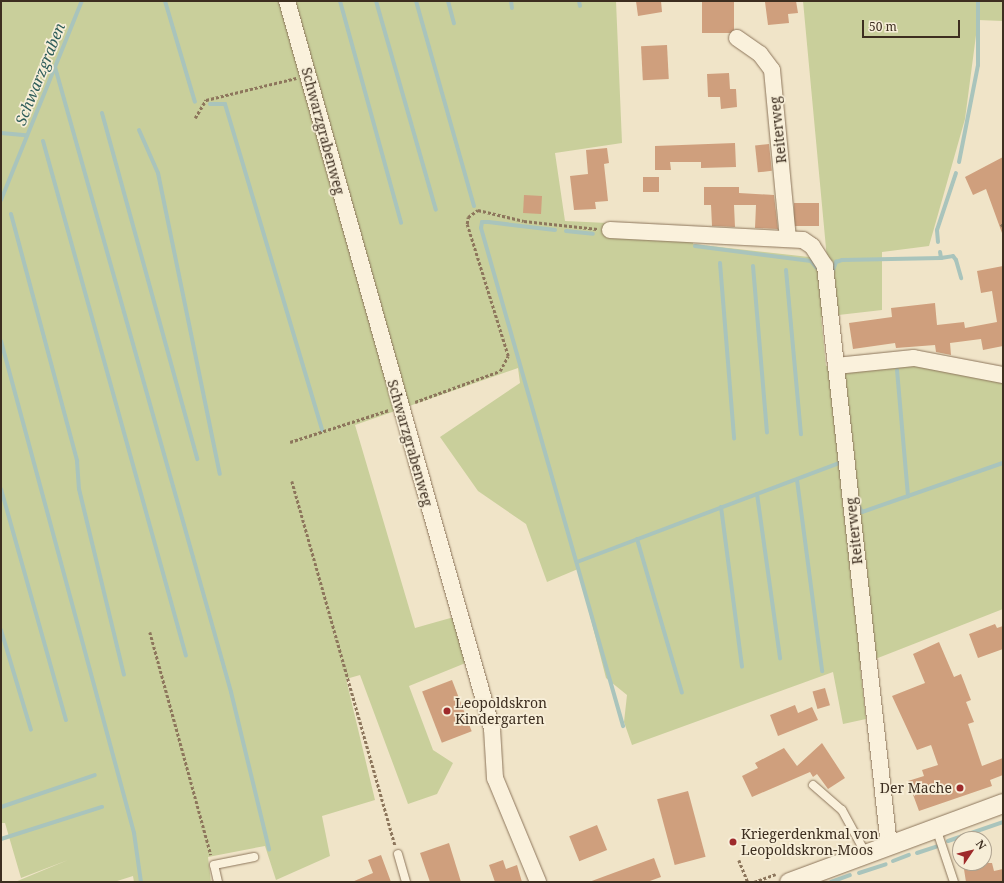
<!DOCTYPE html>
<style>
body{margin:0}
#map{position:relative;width:1004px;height:883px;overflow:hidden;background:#f0e4c8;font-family:"Noto Serif",serif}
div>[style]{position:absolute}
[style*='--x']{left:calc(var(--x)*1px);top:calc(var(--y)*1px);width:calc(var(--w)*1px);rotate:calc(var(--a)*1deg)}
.green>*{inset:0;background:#c9cf9b}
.stream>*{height:4px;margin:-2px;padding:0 2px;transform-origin:2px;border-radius:2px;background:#a9c4bc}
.building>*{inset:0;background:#cf9f7d;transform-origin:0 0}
.path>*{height:2.5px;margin-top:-1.25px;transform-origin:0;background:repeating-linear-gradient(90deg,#8d765c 0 3px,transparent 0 5px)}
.roads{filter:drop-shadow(0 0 1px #8d765c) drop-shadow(0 0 1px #8d765c)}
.service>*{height:8px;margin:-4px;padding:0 4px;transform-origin:4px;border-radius:4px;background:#faf1dc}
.minor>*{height:16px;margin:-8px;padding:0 8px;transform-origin:8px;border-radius:8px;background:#faf1dc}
.tertiary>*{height:19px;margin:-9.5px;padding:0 9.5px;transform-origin:9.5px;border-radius:9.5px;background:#faf1dc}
.dots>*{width:11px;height:11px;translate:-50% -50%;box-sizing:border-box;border:2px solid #f7eed8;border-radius:50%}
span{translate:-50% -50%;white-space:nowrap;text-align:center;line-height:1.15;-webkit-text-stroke:3.5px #f7eed8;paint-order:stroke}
.street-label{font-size:14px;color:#3d2e20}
.poi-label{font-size:14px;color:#3d2e20}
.left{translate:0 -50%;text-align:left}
.right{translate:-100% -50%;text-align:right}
.water-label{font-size:15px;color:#2f5d5a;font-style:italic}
.frame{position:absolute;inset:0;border:2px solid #3d2e20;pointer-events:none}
.north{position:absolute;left:952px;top:831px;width:40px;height:40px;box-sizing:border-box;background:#f7eed8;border:1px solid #ada18e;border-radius:50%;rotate:55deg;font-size:11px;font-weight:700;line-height:16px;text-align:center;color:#3d2e20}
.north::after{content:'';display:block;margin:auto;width:14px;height:18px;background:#9e2a2b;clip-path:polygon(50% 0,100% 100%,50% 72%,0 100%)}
.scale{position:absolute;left:862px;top:20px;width:98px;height:18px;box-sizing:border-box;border:2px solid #3d2e20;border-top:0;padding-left:5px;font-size:12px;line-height:14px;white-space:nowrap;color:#3d2e20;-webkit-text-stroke:3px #f7eed8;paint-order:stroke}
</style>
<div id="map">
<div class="green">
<div style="clip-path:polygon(1px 1px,616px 1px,622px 143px,555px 153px,565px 221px,692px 227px,693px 244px,827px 259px,803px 1px,1003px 1px,1003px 21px,978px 20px,965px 119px,929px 246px,882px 252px,882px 310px,821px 317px,826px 366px,919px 365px,1003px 377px,1003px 609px,860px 665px,866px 719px,843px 724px,833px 672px,632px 745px,624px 722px,627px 695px,606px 678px,578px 569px,547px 582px,526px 524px,478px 491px,440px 437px,520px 383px,518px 368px,355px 425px,415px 628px,454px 617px,468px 662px,409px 686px,433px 750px,453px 763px,437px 794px,408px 804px,360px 675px,346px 679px,375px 800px,322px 816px,330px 856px,276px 880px,265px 846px,208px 857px,211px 882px,134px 882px,133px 876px,114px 882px,15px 882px,68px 860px,21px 878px,5px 823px,1px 823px)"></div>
</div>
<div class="stream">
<div style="--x:165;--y:1;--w:105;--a:73.5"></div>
<div style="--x:340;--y:1;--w:230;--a:74.6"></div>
<div style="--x:376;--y:1;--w:217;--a:74"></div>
<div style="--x:416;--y:1;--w:213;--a:74.2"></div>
<div style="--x:448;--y:1;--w:23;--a:75"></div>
<div style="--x:511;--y:1;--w:7;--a:82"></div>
<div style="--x:579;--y:1;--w:5;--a:79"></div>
<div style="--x:55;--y:67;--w:649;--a:74.27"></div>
<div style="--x:231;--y:692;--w:162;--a:76.4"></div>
<div style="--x:210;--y:104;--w:15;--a:0"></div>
<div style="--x:225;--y:104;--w:340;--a:73.4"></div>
<div style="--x:102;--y:113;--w:359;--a:74.6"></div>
<div style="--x:139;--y:130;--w:47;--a:66.2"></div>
<div style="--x:158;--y:173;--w:307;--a:78.4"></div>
<div style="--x:1;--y:133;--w:25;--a:5"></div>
<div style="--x:43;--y:141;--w:534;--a:74.48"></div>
<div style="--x:959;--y:162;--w:99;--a:-78.9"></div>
<div style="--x:978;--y:65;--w:64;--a:-90"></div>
<div style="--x:1;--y:200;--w:215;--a:-67.9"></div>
<div style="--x:11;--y:214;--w:256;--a:75"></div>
<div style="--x:77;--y:461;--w:28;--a:86"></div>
<div style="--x:79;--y:489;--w:191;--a:76.4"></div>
<div style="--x:555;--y:230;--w:67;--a:-173.2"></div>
<div style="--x:488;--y:222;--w:6;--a:180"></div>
<div style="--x:482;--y:222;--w:6;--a:99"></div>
<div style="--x:481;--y:228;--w:518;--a:74.08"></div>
<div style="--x:566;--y:231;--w:27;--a:6"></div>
<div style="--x:938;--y:242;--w:12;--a:-95"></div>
<div style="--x:937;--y:230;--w:60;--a:-71.6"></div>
<div style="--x:695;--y:246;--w:117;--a:7.4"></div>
<div style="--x:811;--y:261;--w:8;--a:50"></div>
<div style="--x:941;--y:258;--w:12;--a:-9"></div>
<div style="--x:953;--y:256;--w:5;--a:53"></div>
<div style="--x:956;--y:260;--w:19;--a:74"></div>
<div style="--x:720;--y:263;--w:176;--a:85.4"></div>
<div style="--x:753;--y:266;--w:167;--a:85.2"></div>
<div style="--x:786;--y:270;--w:165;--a:84.8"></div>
<div style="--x:833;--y:270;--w:9;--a:-69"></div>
<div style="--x:836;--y:262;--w:6;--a:-18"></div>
<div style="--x:842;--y:260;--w:99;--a:-1.2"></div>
<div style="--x:941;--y:258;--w:6;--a:-99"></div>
<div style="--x:1;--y:341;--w:510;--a:74.87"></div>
<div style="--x:134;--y:833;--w:49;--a:81.9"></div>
<div style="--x:897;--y:370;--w:127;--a:85"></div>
<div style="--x:797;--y:480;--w:193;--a:82.5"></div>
<div style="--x:1;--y:489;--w:240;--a:74.3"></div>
<div style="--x:757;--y:494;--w:166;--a:82"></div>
<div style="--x:858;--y:505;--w:8;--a:60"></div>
<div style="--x:862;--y:512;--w:149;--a:-19.2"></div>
<div style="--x:721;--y:507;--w:161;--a:82.5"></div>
<div style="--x:637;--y:539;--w:160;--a:73.7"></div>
<div style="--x:577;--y:562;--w:280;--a:-20.7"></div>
<div style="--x:1;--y:630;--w:104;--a:73.3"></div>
<div style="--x:1;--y:807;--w:99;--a:-18.8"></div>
<div style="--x:1;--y:839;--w:106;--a:-17.6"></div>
<div style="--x:948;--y:841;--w:58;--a:-19.1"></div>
<div style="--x:917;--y:853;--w:22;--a:-18"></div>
<div style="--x:893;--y:861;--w:17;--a:-21"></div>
<div style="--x:859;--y:873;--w:28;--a:-18"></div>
<div style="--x:831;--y:882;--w:20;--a:-20"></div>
</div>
<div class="building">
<div style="clip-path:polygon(636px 1px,661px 1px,662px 12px,638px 16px)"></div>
<div style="left:702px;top:1px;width:32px;height:32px"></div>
<div style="clip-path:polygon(796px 1px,798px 13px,788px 14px,789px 23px,768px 25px,765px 2px)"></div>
<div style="left:667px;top:45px;width:34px;height:26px;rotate:87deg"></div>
<div style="clip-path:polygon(729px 73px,730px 89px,736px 89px,737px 107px,721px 109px,720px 97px,708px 97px,707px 74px)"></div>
<div style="clip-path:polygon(735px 143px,736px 167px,701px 168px,701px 162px,670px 162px,671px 170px,655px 170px,655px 146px)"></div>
<div style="left:769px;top:144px;width:27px;height:14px;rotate:84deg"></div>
<div style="clip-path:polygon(607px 148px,609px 163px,604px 164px,608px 201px,595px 202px,596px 209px,574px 210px,570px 176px,588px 174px,586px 150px)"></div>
<div style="clip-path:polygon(1003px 157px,1003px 233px,1002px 233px,986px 189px,973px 195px,965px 177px)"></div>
<div style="left:659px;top:177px;width:15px;height:16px;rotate:90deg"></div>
<div style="clip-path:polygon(704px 187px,739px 187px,739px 193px,774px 195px,778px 229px,755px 228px,756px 205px,734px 205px,735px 227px,712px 226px,711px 205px,704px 205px)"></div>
<div style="left:524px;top:195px;width:18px;height:18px;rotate:3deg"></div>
<div style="left:794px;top:203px;width:25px;height:23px"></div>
<div style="clip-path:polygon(1003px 266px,1003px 346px,983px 350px,981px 339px,950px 343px,951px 355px,936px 352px,935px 345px,896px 348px,895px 343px,853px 349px,849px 323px,892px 317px,891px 308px,935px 303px,937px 325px,964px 322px,965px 328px,997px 322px,992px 291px,981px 293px,977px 271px)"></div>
<div style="clip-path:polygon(995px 624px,997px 628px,1003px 626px,1003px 649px,978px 658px,969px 634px)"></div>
<div style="clip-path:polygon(939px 642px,954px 677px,961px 674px,971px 700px,966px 702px,974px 722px,968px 724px,982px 766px,1003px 758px,1003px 775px,990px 780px,992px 786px,919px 811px,908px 781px,924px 776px,922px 770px,938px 765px,931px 745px,917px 750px,892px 696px,925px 683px,913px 654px)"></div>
<div style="left:452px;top:680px;width:55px;height:32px;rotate:69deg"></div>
<div style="left:825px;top:688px;width:18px;height:13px;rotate:74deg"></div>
<div style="clip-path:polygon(795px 705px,798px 713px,812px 707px,818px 720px,778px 736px,770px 715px)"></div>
<div style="clip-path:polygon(822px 743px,845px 778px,828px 789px,817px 774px,813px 777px,810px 772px,752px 797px,742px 776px,758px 768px,755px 763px,784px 748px,797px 766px)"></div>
<div style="left:688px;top:791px;width:68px;height:32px;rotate:75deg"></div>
<div style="left:597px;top:825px;width:27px;height:30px;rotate:68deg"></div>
<div style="clip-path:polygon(449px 843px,461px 882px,430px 882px,420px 853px)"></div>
<div style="clip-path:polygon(381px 855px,391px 882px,352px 882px,373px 873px,368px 860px)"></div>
<div style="clip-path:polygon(654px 858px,661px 877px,647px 882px,589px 882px)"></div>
<div style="clip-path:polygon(503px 860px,506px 869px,517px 865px,522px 882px,495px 882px,489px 865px)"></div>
<div style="clip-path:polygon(963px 863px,992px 863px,994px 871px,1003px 869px,1003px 882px,966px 882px)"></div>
</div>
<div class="path">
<div style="--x:195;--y:118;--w:21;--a:-59"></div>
<div style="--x:206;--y:100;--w:93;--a:-13.7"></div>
<div style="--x:1001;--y:224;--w:3;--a:45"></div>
<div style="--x:415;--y:402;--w:90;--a:-20"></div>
<div style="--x:500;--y:371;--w:17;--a:-62"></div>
<div style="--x:508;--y:356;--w:138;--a:-107.3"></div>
<div style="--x:467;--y:224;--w:7;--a:-82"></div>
<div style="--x:468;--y:217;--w:12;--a:-35"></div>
<div style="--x:478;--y:210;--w:47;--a:13.4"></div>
<div style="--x:524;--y:221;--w:74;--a:6.2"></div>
<div style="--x:290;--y:442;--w:104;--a:-17.9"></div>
<div style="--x:292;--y:481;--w:379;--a:74.2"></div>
<div style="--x:150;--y:632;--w:231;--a:74.7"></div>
<div style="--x:739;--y:860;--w:24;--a:68"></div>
<div style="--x:754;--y:882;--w:23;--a:-20"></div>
</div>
<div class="roads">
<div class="service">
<div style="--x:813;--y:785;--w:38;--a:41"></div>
<div style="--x:842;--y:810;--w:50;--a:61.4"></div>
<div style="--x:936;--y:828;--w:57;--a:71.6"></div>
<div style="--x:398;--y:854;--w:29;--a:74"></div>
<div style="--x:218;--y:882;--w:17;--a:-103"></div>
<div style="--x:214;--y:865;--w:41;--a:-11.3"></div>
</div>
<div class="minor">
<div style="--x:287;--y:1;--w:756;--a:74.27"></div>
<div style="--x:492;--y:729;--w:49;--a:86.5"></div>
<div style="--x:495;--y:778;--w:113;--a:67.5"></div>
<div style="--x:737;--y:38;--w:28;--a:35"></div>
<div style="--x:760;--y:54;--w:20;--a:53"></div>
<div style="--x:772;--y:70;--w:169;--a:84.6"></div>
<div style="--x:610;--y:230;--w:193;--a:3"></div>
<div style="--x:803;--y:240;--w:11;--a:34"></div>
<div style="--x:812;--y:246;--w:24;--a:57"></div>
<div style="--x:825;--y:266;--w:584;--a:83.7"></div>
<div style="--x:836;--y:366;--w:78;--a:-5.9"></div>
<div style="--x:914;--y:358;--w:91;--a:10.8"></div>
</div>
<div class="tertiary">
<div style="--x:789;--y:882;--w:228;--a:-20.3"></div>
</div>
</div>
<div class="dots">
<div style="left:447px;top:711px;background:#9e2a2b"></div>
<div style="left:960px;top:788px;background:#9e2a2b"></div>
<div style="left:733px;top:842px;background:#9e2a2b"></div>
</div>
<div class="street-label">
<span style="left:778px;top:130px;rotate:-96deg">Reiterweg</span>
<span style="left:323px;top:131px;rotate:75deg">Schwarzgrabenweg</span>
<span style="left:410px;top:443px;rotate:74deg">Schwarzgrabenweg</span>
<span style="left:854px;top:531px;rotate:-96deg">Reiterweg</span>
</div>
<div class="poi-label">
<span class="left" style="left:455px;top:711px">Leopoldskron<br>Kindergarten</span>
<span class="right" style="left:952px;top:788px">Der Mache</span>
<span class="left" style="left:741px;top:842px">Kriegerdenkmal von<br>Leopoldskron-Moos</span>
</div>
<div class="water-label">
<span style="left:40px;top:74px;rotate:-68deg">Schwarzgraben</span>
</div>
<div class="frame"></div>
<div class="north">N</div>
<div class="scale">50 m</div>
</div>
